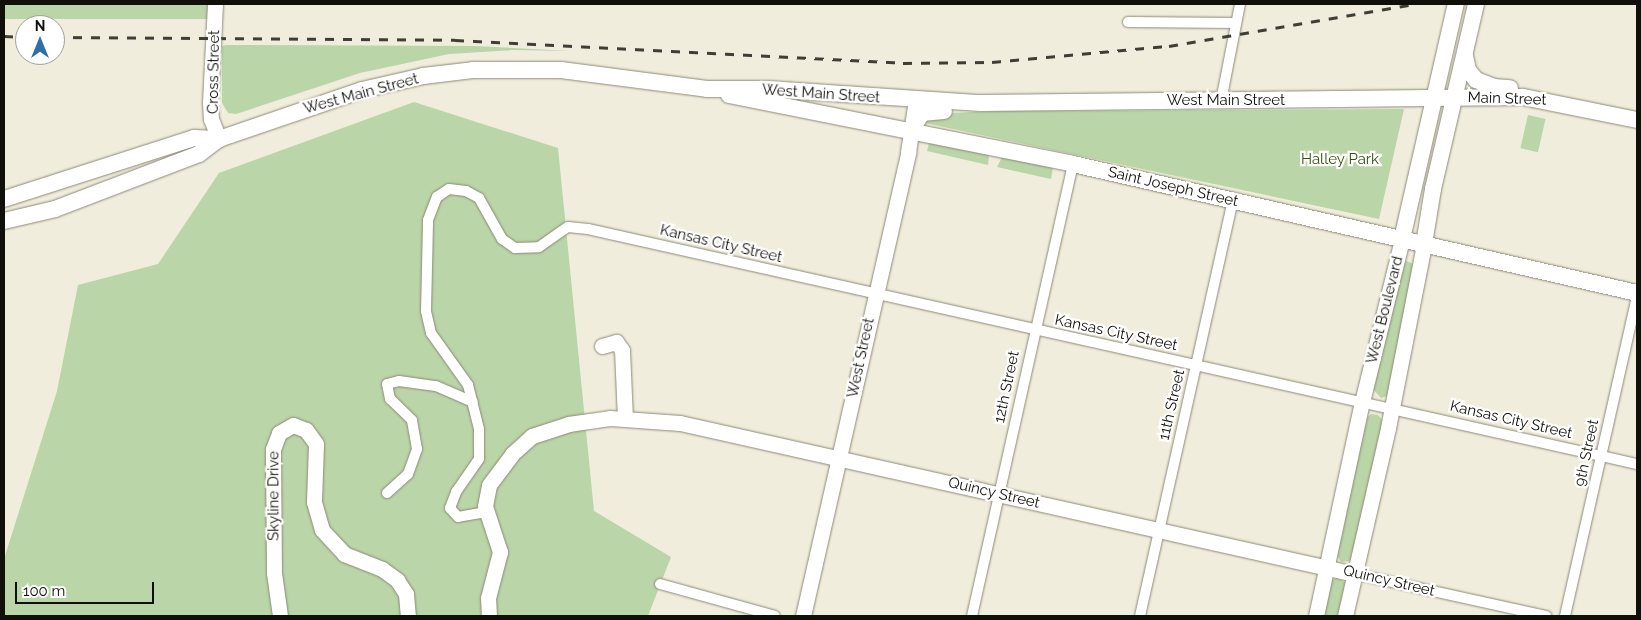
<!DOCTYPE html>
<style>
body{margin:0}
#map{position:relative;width:1641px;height:620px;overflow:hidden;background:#f0eddc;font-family:Raleway,sans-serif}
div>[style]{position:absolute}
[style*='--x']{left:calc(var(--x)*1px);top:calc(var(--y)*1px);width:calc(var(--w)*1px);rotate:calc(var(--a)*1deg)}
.green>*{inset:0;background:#bad5a7;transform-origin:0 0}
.roads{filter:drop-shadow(0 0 1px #8c8979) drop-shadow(0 0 1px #8c8979)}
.street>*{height:10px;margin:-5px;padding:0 5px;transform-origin:5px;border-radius:5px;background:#fff}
.secondary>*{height:15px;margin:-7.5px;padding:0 7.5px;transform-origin:7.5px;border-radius:7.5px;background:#fff}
.primary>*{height:16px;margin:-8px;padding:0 8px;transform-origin:8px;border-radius:8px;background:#fff}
.rail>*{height:2.5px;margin-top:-1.25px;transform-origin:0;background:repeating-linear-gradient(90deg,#3f3e36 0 9px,transparent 0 18px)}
span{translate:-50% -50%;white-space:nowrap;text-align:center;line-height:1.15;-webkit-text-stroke:4.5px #fff;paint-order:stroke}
.street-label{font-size:15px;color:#100f09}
.park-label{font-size:15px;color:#31540c}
.frame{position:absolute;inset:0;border:5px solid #100f09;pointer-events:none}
.north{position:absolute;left:15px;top:15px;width:50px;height:50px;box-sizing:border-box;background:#fff;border:1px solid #9f9f9d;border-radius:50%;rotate:0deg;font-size:14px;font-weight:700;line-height:20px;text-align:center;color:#100f09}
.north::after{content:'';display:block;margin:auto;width:18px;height:22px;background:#2e6fa5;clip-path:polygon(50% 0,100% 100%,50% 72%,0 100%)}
.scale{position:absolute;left:15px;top:582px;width:139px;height:22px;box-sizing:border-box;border:2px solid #100f09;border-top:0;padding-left:6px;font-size:15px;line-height:18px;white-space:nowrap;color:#100f09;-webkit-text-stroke:4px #fff;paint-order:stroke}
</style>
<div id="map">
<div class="green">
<div style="left:4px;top:4px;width:206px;height:15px"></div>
<div style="clip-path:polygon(226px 45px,475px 46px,571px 51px,512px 50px,449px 54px,360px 73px,236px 114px,228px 113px,222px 103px,222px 46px)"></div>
<div style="clip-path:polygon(414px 102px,558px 148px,594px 511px,671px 557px,648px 616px,4px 616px,4px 559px,57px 391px,78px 285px,158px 264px,219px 173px)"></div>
<div style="clip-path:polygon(1404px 109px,1379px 219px,925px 123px,927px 114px,996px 111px)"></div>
<div style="left:1528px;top:115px;width:18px;height:34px;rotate:13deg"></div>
<div style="clip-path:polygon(929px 143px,989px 155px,988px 165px,927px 151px)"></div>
<div style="clip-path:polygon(1002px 157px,1053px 167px,1051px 179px,997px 167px)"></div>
<div style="clip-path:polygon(1406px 261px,1414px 264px,1387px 396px,1381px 398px,1372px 388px,1394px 291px)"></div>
<div style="clip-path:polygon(1371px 414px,1378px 415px,1383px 421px,1354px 556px,1350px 561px,1341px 562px,1335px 553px,1366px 418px)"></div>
<div style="clip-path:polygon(1337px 578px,1346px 583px,1340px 616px,1321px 616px,1331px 581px)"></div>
</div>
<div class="roads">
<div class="street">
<div style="--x:1128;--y:22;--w:108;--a:0.5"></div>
<div style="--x:1221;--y:101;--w:99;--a:-78.9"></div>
<div style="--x:387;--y:493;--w:28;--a:-42"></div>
<div style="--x:408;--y:474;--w:27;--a:-70"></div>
<div style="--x:417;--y:449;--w:29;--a:-100"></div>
<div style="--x:412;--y:420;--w:30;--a:-136"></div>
<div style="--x:390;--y:399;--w:15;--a:-101"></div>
<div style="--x:387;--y:384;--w:12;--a:-14"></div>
<div style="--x:399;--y:381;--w:37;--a:8"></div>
<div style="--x:436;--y:386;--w:40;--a:23.4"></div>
<div style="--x:486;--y:512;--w:28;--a:170"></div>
<div style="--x:458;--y:517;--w:12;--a:-132"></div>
<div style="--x:450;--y:508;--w:17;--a:-69"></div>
<div style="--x:456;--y:492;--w:40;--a:-55.1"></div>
<div style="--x:479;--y:459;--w:30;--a:-90"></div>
<div style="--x:479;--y:429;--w:45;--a:-104"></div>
<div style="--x:468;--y:385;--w:64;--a:-125.4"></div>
<div style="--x:431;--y:333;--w:23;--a:-103"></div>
<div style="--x:426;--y:311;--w:91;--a:-88.7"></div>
<div style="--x:428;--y:220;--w:25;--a:-69"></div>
<div style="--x:437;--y:197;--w:14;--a:-34"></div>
<div style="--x:449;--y:189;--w:17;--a:7"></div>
<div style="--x:466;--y:191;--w:15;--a:28"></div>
<div style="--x:479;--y:198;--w:47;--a:60.7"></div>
<div style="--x:502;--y:239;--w:16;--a:35"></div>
<div style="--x:515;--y:248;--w:24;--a:-2"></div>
<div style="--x:539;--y:247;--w:35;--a:-35"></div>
<div style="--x:568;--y:227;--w:20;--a:6"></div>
<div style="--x:588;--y:229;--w:1075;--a:12.63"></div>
<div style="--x:1355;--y:574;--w:196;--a:12.4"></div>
<div style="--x:660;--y:584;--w:119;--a:15.5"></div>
<div style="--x:972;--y:616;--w:463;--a:-77.4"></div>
<div style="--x:1140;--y:616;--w:426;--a:-77.4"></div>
<div style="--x:1565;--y:616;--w:328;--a:-77.3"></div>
</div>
<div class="secondary">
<div style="--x:215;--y:4;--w:98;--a:92.9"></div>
<div style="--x:210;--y:102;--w:17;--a:87"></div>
<div style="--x:211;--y:119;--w:22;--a:68"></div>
<div style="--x:602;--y:346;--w:15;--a:-16"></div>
<div style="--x:616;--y:342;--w:10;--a:53"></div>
<div style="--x:622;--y:350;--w:68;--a:87.5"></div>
<div style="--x:280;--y:616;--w:43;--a:-97.9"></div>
<div style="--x:274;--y:573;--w:124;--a:-90.5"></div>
<div style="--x:273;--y:449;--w:17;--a:-69"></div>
<div style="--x:279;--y:433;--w:16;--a:-30"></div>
<div style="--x:293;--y:425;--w:14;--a:21"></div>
<div style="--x:306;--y:430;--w:17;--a:54"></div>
<div style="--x:316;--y:444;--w:58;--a:92"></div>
<div style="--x:314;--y:502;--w:29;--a:74"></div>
<div style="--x:322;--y:530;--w:33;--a:47"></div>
<div style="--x:344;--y:554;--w:41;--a:21.5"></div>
<div style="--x:382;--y:569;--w:19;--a:36"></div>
<div style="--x:397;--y:580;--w:17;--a:57"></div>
<div style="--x:406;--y:594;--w:22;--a:85"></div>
<div style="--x:489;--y:616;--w:18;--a:-93"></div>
<div style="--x:488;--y:598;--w:48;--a:-75.4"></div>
<div style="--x:500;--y:552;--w:48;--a:-108.1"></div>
<div style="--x:485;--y:506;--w:21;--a:-79"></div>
<div style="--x:489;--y:485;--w:39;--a:-53"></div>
<div style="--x:512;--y:454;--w:27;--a:-42"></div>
<div style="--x:532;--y:436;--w:38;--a:-18"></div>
<div style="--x:568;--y:424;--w:42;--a:-8.1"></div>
<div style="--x:610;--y:418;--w:70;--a:4.1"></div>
<div style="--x:680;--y:423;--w:692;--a:12.61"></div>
<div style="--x:803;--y:616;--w:476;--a:-77.2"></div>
<div style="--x:908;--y:152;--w:53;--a:-81.3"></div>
<div style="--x:1316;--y:616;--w:219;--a:-77.9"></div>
<div style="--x:1362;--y:402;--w:168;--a:-76.2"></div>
<div style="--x:1345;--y:616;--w:193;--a:-77.1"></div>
<div style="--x:1388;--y:428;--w:187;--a:-78.9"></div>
</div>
<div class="primary">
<div style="--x:1465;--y:56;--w:14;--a:78"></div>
<div style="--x:1468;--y:70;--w:13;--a:51"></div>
<div style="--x:1476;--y:80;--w:19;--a:21"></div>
<div style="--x:1494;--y:87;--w:16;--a:4"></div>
<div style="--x:729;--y:95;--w:351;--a:11.3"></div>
<div style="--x:1073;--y:164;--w:579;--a:12.88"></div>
<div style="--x:912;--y:129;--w:19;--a:-58"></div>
<div style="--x:922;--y:113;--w:22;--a:-5"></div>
<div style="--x:4;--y:199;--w:200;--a:-17.8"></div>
<div style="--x:194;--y:138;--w:25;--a:2"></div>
<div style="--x:4;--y:221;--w:52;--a:-13.2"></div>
<div style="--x:55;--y:209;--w:154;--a:-20.9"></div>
<div style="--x:199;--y:154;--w:25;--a:-37"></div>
<div style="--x:219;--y:139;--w:151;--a:-18.9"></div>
<div style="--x:362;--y:90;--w:63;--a:-12.9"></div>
<div style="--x:423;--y:76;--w:50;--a:-6.8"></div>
<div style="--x:473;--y:70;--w:88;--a:0"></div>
<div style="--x:561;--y:70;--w:147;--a:7.4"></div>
<div style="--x:707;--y:89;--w:61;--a:0"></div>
<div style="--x:768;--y:89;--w:213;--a:3.8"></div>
<div style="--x:981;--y:103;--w:542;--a:-0.63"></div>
<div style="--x:1523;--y:97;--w:116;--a:11.4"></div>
<div style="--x:1402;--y:239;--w:241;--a:-77.1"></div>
<div style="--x:1424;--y:244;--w:56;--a:-80.7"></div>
<div style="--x:1433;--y:189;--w:190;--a:-76.9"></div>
</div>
</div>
<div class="rail">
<div style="--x:4;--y:36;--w:21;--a:3"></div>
<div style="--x:55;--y:37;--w:400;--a:0.4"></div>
<div style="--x:455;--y:40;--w:449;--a:2.9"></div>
<div style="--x:903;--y:63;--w:89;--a:-0.6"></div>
<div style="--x:992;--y:62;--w:178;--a:-5.2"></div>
<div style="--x:1169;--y:46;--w:249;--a:-9.7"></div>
</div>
<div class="street-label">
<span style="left:214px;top:72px;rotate:-89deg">Cross Street</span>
<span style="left:361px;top:94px;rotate:-15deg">West Main Street</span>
<span style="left:821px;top:94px;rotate:4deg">West Main Street</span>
<span style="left:1507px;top:99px;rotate:2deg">Main Street</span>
<span style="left:1226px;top:101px">West Main Street</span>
<span style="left:1173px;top:187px;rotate:13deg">Saint Joseph Street</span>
<span style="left:721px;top:244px;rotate:13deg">Kansas City Street</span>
<span style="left:1385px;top:310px;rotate:-76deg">West Boulevard</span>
<span style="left:1116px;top:333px;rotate:12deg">Kansas City Street</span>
<span style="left:861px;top:358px;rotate:-78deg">West Street</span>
<span style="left:1007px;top:387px;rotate:-78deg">12th Street</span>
<span style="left:1172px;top:405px;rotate:-77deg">11th Street</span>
<span style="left:1511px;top:420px;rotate:13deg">Kansas City Street</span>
<span style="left:1587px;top:453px;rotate:-78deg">9th Street</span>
<span style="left:994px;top:493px;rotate:13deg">Quincy Street</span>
<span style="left:274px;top:496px;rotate:-90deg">Skyline Drive</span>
<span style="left:1389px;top:581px;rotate:13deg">Quincy Street</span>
</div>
<div class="park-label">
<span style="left:1340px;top:160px">Halley Park</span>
</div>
<div class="frame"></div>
<div class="north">N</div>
<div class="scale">100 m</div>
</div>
